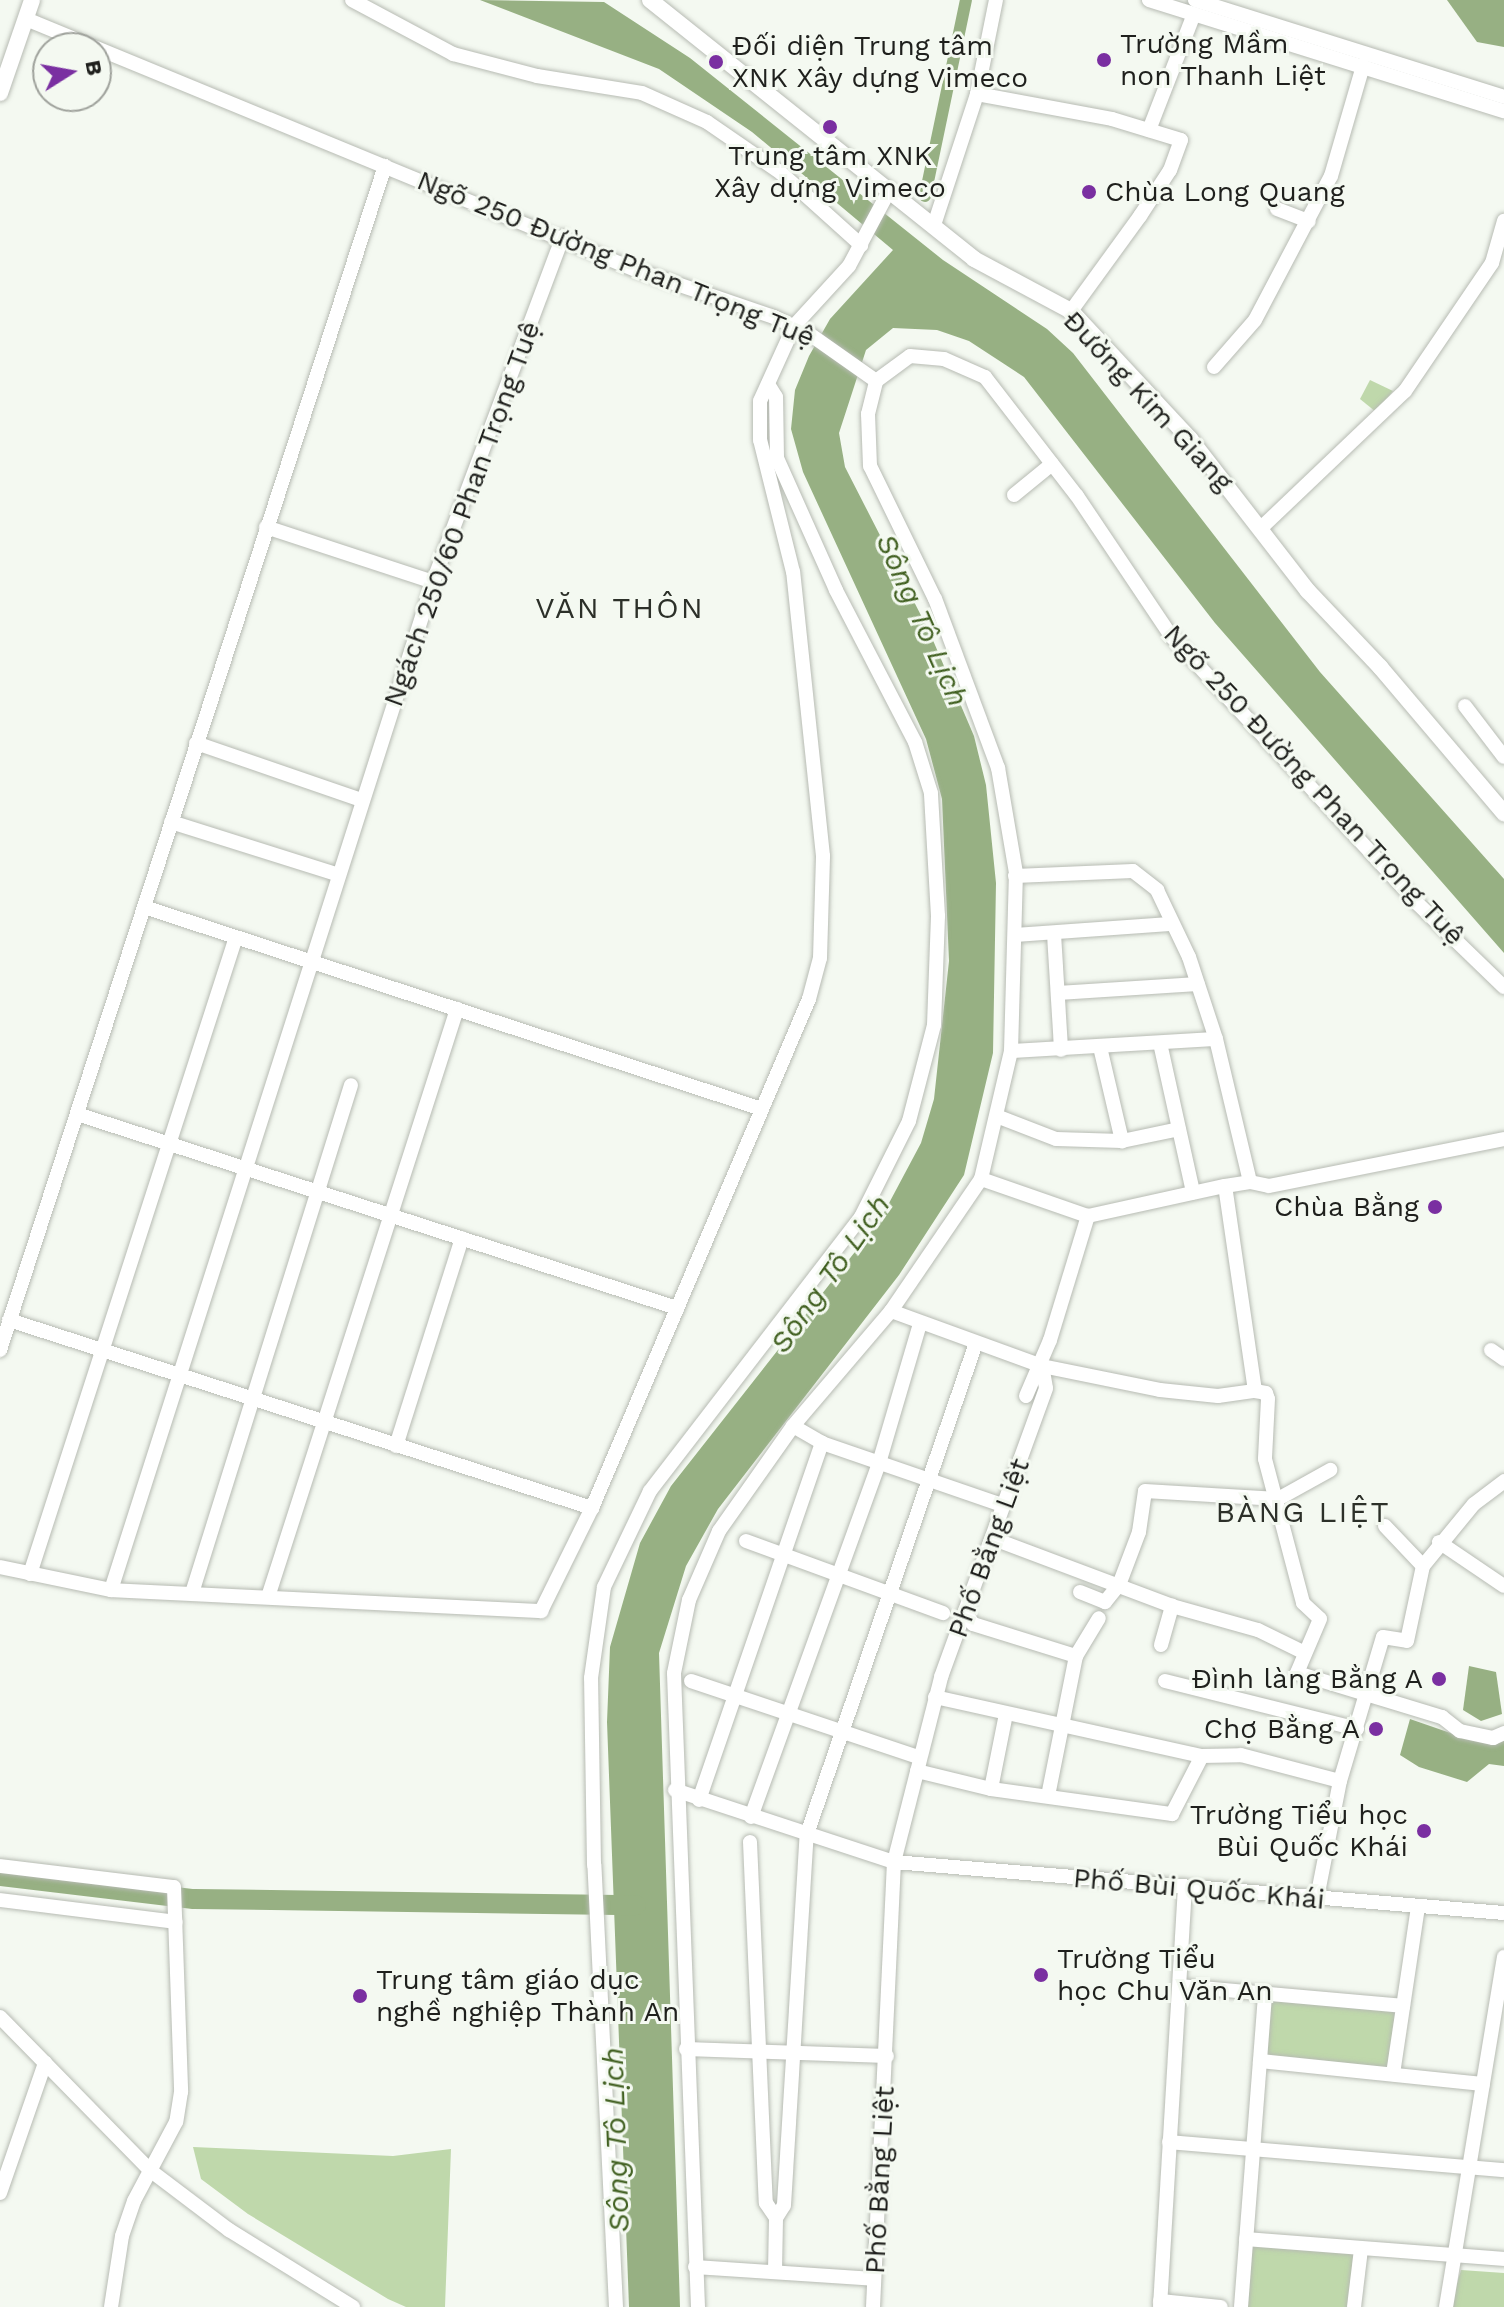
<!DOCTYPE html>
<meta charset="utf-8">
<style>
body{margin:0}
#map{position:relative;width:1504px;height:2307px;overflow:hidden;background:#f4f9f1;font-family:"Work Sans",sans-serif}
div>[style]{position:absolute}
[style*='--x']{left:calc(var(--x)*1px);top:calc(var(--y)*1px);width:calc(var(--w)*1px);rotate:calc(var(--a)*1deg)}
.green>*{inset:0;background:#bfd8ab;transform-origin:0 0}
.water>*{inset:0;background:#97b083}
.canal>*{height:12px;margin:-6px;padding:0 6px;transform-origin:6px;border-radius:6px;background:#97b083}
.river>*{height:20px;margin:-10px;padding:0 10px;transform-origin:10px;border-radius:10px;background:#97b083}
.roads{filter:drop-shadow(0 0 2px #b7bbb3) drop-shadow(0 0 2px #b7bbb3)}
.minor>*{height:14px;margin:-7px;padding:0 7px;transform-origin:7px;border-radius:7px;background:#fff}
.major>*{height:16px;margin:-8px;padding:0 8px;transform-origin:8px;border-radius:8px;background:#fff}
.dots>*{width:22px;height:22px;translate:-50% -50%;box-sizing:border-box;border:4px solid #f4f9f1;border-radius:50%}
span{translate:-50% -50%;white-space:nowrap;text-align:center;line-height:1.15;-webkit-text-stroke:6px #f4f9f1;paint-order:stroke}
.poi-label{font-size:28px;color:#1f201d}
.left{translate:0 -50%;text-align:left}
.right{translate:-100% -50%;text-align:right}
.street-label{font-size:28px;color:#1f201d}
.neighbourhood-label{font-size:30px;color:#2c3029;letter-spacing:2px}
.water-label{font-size:30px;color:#426122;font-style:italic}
.north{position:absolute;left:32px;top:32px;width:80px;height:80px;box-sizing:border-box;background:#f4f9f1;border:2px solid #9fa29c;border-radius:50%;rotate:79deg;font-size:22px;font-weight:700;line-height:32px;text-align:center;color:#1f201d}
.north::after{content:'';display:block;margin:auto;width:28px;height:36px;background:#7a2fa1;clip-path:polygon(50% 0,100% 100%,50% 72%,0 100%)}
</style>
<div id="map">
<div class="green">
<div style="clip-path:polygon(1370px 380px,1393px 391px,1376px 412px,1360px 399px)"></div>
<div style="left:1265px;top:1993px;width:139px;height:68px;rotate:5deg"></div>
<div style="clip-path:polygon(193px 2147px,393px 2156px,451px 2149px,445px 2307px,406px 2307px,388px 2299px,248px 2214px,201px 2179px)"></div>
<div style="clip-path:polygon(1246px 2239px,1361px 2249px,1354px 2307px,1241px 2307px)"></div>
<div style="clip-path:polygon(1461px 2270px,1504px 2273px,1504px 2307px,1450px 2307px)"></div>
</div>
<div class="water">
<div style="clip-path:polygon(480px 0,604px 2px,690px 58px,943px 260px,1047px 329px,1073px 353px,1320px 672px,1504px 879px,1504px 953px,1215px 623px,1024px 377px,969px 341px,937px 330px,893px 328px,866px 350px,839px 433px,845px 467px,929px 631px,974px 736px,986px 785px,996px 883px,993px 1053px,964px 1175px,899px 1275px,718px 1509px,686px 1566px,659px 1653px,680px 2307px,629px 2307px,607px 1722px,610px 1647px,640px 1543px,671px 1486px,880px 1220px,921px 1143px,934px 1099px,949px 961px,942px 799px,926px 739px,803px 472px,791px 429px,795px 390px,809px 356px,830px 319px,893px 250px,752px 132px,659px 69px)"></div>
<div style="clip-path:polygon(1447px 0,1504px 0,1504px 47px,1477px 42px)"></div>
<div style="clip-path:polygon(1469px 1666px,1496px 1672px,1502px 1714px,1481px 1721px,1463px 1710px)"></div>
<div style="clip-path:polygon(1410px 1719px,1462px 1737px,1504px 1739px,1504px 1766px,1489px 1764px,1467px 1782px,1419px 1767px,1400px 1755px)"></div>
</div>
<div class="canal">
<div style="--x:925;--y:196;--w:200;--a:-78.2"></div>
</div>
<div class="river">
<div style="--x:0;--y:1876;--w:195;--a:6.8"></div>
<div style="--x:194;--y:1899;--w:442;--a:0.8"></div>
</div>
<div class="roads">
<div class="minor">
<div style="--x:352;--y:0;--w:115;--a:28.1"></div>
<div style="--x:453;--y:54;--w:87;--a:14.7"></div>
<div style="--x:537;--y:76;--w:106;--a:9.2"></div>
<div style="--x:642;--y:93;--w:71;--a:24"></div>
<div style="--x:707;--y:122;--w:90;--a:34.6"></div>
<div style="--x:781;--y:173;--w:108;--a:42"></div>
<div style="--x:1149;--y:0;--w:372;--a:17.4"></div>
<div style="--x:1195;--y:0;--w:324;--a:17.4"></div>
<div style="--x:26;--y:19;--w:660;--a:22.37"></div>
<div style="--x:636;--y:270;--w:146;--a:18.8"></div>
<div style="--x:774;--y:317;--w:38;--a:25"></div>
<div style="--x:808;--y:333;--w:83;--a:35.2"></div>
<div style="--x:977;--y:94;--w:137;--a:10.5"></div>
<div style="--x:1112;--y:119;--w:72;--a:16.9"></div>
<div style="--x:1181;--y:140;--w:32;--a:110"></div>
<div style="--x:1170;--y:170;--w:55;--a:123.1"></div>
<div style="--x:1140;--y:216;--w:117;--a:126"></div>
<div style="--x:1149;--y:130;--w:124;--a:-68.8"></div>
<div style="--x:1277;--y:209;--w:34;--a:21"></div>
<div style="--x:934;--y:225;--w:138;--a:-71.8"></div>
<div style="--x:977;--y:94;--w:96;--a:-78.6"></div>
<div style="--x:1214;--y:367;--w:62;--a:-48.9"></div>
<div style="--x:1255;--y:320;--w:163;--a:-62.2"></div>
<div style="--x:1331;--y:176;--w:115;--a:-73.8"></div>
<div style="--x:876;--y:381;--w:42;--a:-36.3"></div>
<div style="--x:910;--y:356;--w:34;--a:5"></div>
<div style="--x:944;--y:359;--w:45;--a:23.7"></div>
<div style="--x:985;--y:377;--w:150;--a:52.3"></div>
<div style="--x:1077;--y:496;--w:169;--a:56.1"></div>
<div style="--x:1171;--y:636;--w:363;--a:47.3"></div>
<div style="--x:1417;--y:903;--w:121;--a:44"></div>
<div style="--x:1014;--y:495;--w:49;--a:-39.2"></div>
<div style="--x:266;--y:527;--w:176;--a:18.2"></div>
<div style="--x:1262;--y:527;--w:197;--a:-43.6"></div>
<div style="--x:1405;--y:391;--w:155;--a:-55.8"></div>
<div style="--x:1492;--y:263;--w:44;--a:-74.1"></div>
<div style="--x:1465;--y:706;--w:64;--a:52.6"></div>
<div style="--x:196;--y:743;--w:176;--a:19"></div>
<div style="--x:171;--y:822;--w:176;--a:17.5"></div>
<div style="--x:1015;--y:876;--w:118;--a:-2.4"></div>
<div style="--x:1133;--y:871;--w:31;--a:38"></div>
<div style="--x:1157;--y:890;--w:74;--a:64.5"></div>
<div style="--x:1189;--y:957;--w:86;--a:71.8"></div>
<div style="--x:1216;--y:1039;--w:147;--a:76.6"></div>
<div style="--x:144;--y:907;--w:650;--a:18.1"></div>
<div style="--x:1054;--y:934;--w:116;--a:86.5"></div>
<div style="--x:1015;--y:935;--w:155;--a:-4.1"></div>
<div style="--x:1058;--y:993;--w:140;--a:-3.7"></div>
<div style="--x:1160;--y:1043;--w:153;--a:77.5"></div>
<div style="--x:1100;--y:1047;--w:97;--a:76.8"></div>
<div style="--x:1011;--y:1051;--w:205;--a:-3.4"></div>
<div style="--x:77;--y:1114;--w:631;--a:17.92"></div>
<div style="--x:999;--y:1117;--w:61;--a:21.1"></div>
<div style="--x:1056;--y:1139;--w:66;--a:1.7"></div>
<div style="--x:1122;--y:1141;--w:58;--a:-11.9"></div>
<div style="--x:981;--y:1179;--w:113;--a:19.1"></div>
<div style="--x:891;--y:1311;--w:161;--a:20"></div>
<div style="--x:1042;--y:1366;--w:120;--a:11.5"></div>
<div style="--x:1160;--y:1390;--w:58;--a:5.9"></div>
<div style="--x:1218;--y:1396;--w:37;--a:-8"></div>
<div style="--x:1255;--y:1391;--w:207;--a:-98.3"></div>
<div style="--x:9;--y:1320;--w:613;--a:17.87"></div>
<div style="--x:0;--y:1350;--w:1245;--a:-71.99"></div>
<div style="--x:1491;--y:1350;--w:16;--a:35"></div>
<div style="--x:1255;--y:1391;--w:11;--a:10"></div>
<div style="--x:1266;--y:1393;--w:6;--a:72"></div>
<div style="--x:1268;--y:1399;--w:60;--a:92.9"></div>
<div style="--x:1265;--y:1459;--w:149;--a:75.2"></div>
<div style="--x:1303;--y:1603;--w:23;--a:43"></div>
<div style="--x:1320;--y:1619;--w:59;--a:113.1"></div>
<div style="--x:1297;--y:1673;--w:152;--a:16.9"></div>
<div style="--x:1442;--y:1717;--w:23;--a:38"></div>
<div style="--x:1460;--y:1731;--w:34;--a:12"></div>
<div style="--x:1493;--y:1738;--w:12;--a:-24"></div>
<div style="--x:1026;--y:1396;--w:61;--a:-66.8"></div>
<div style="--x:1050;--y:1340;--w:130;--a:-73"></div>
<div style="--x:1088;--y:1216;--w:140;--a:-12.4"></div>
<div style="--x:1225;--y:1186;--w:25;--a:-9"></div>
<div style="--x:1250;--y:1182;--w:19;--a:12"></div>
<div style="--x:1269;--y:1186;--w:240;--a:-11.3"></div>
<div style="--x:793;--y:1426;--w:34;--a:30"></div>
<div style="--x:822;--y:1443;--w:190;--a:19"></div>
<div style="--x:396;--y:1446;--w:218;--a:-72.4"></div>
<div style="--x:1278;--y:1499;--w:60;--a:-29.1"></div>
<div style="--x:1385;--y:1526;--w:55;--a:46.5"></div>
<div style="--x:994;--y:1539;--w:190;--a:20.6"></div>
<div style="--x:1172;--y:1606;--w:89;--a:15.6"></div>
<div style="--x:1258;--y:1630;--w:50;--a:26.1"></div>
<div style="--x:746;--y:1541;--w:210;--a:20.1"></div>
<div style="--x:1439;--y:1542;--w:78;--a:34.1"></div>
<div style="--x:0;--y:1567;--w:113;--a:11.7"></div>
<div style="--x:111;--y:1590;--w:431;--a:2.8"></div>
<div style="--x:541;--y:1611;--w:115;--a:-63.7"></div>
<div style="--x:592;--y:1508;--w:553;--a:-66.91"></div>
<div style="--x:809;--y:999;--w:42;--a:-75"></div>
<div style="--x:820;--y:958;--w:102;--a:-88.3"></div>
<div style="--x:823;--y:856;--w:286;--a:-96"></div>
<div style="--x:793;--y:572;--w:136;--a:-104"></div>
<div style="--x:760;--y:440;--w:39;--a:-90"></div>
<div style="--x:760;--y:401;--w:82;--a:-65.6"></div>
<div style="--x:794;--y:326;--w:81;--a:-47.5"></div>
<div style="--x:849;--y:266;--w:87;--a:-62"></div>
<div style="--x:30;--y:1574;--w:669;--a:-72.08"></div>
<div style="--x:111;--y:1590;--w:1058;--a:-72.28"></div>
<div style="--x:433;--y:582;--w:369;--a:-69.4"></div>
<div style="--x:1080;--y:1592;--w:27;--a:22"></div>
<div style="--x:1105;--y:1602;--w:22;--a:-51"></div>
<div style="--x:1119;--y:1585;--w:57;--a:-69.3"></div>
<div style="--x:1139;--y:1532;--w:41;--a:-81.7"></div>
<div style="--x:1145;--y:1491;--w:133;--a:3.4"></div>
<div style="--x:192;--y:1593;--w:532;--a:-72.62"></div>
<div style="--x:268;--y:1597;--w:618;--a:-72.18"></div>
<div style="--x:966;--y:1613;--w:13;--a:58"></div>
<div style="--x:973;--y:1624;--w:108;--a:17.3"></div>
<div style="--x:1161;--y:1645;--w:41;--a:-74.2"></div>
<div style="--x:691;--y:1681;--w:239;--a:18.5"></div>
<div style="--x:1165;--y:1681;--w:198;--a:14"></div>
<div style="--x:935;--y:1697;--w:273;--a:12.5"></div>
<div style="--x:1202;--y:1756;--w:39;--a:-1"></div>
<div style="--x:1241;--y:1755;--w:102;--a:14.7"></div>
<div style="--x:917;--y:1771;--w:76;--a:13.7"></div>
<div style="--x:991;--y:1789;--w:183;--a:7.9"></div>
<div style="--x:1172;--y:1814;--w:65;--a:-62.7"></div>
<div style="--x:991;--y:1789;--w:76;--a:-78.7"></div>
<div style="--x:675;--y:1790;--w:231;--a:18.2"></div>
<div style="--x:894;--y:1862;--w:612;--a:4.78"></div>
<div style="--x:1048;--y:1796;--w:143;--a:-78.7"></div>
<div style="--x:1076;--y:1656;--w:44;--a:-58.8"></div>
<div style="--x:699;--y:1800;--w:378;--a:-71"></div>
<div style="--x:751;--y:1817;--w:376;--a:-70.1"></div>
<div style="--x:879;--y:1463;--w:145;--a:-73.6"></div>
<div style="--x:750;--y:1842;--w:361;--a:87.5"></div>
<div style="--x:766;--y:2203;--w:18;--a:56"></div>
<div style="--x:0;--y:1866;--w:175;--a:6.9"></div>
<div style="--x:174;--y:1887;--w:205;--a:88"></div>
<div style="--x:181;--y:2092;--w:30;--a:99"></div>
<div style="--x:176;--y:2122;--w:89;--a:118"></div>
<div style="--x:134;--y:2201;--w:37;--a:109"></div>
<div style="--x:122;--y:2236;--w:72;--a:98.8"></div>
<div style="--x:1317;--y:1898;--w:119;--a:-78.9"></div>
<div style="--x:1340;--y:1781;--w:150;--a:-73.4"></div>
<div style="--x:1383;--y:1637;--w:24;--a:9"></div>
<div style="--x:1407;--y:1641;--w:77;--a:-78"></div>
<div style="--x:1423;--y:1566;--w:80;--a:-50.6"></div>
<div style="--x:1474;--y:1504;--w:38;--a:-37"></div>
<div style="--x:0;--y:1900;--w:177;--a:7.1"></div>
<div style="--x:1180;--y:1986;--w:224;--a:5.1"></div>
<div style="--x:0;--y:2017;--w:216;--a:45.6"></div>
<div style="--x:151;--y:2171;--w:98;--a:37.1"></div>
<div style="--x:229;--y:2230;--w:146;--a:31.8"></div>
<div style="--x:686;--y:2049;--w:201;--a:2"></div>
<div style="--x:1260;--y:2061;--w:224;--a:5.9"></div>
<div style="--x:1393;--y:2074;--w:169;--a:-81.5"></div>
<div style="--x:1169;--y:2142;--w:336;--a:4.8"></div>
<div style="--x:0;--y:2193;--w:138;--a:-70.9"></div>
<div style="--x:1246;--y:2239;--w:259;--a:4.4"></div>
<div style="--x:695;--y:2267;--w:179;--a:3.8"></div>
<div style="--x:775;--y:2271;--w:53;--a:-88.9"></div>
<div style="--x:776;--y:2218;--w:15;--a:-58"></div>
<div style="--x:784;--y:2205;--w:372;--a:-86.5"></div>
<div style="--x:807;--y:1834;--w:519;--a:-71.01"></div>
<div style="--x:1160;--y:2301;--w:61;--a:5.6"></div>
<div style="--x:616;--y:2307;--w:443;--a:-92.8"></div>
<div style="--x:594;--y:1865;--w:187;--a:-90.9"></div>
<div style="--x:591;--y:1678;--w:92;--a:-81.9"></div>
<div style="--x:604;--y:1587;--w:106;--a:-64.4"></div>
<div style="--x:650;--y:1491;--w:346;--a:-52.4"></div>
<div style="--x:861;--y:1217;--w:107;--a:-63.4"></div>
<div style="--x:909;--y:1121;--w:99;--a:-75.4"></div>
<div style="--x:934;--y:1025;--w:109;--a:-87.9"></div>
<div style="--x:938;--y:916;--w:123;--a:-93.3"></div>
<div style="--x:931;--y:793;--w:53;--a:-107.4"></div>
<div style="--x:915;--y:742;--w:171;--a:-117.5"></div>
<div style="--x:836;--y:590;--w:145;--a:-114.1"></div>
<div style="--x:777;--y:458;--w:61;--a:-90.9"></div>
<div style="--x:776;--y:397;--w:15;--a:-122"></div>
<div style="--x:698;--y:2307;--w:634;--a:-92.17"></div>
<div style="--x:674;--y:1673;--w:75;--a:-78.4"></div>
<div style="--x:689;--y:1600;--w:75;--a:-66.5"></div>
<div style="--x:719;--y:1531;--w:128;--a:-54.8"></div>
<div style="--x:793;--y:1426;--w:151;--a:-49.6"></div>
<div style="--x:891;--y:1311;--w:160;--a:-55.7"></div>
<div style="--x:981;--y:1179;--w:131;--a:-76.8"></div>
<div style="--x:1011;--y:1051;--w:178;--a:-88.4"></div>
<div style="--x:1016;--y:873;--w:107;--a:-99.7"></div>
<div style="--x:998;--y:768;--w:180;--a:-110.4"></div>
<div style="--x:935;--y:599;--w:148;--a:-116"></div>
<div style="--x:870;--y:466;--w:52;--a:-92.2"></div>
<div style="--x:868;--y:414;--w:34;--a:-76"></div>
<div style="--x:873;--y:2307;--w:445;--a:-87.3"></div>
<div style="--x:894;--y:1862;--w:191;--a:-75.7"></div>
<div style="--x:941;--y:1677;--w:307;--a:-70"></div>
<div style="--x:1046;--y:1388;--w:22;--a:-100"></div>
<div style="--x:1160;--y:2307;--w:420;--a:-86.6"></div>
<div style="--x:1241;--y:2307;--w:315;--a:-85.6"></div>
<div style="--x:1354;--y:2307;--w:58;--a:-83.1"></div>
<div style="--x:1446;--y:2307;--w:355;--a:-80.6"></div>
</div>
<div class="major">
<div style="--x:650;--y:0;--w:415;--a:38.6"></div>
<div style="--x:974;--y:259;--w:110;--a:28.2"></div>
<div style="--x:1071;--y:311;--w:175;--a:47.1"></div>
<div style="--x:1190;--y:439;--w:192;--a:52.2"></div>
<div style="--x:1308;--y:591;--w:105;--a:46.5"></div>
<div style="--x:1380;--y:667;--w:192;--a:49.7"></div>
<div style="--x:0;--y:93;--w:98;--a:-71"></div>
</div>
</div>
<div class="dots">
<div style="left:1104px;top:60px;background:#7a2fa1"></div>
<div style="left:716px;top:62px;background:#7a2fa1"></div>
<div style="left:830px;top:127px;background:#7a2fa1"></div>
<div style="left:1089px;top:192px;background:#7a2fa1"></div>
<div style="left:1435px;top:1207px;background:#7a2fa1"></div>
<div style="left:1439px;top:1679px;background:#7a2fa1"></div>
<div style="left:1376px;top:1729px;background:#7a2fa1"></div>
<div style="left:1424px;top:1831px;background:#7a2fa1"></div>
<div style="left:1041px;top:1975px;background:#7a2fa1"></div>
<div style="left:360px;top:1996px;background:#7a2fa1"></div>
</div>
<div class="poi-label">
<span class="left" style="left:1120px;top:60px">Trường Mầm<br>non Thanh Liệt</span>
<span class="left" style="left:732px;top:62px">Đối diện Trung tâm<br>XNK Xây dựng Vimeco</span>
<span style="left:830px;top:172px">Trung tâm XNK<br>Xây dựng Vimeco</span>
<span class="left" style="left:1105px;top:192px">Chùa Long Quang</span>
<span class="right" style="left:1419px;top:1207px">Chùa Bằng</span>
<span class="right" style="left:1423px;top:1679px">Đình làng Bằng A</span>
<span class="right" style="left:1360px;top:1729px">Chợ Bằng A</span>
<span class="right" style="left:1408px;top:1831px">Trường Tiểu học<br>Bùi Quốc Khái</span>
<span class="left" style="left:1057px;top:1975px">Trường Tiểu<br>học Chu Văn An</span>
<span class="left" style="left:376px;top:1996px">Trung tâm giáo dục<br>nghề nghiệp Thành An</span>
</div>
<div class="street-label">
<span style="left:616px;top:259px;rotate:22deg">Ngõ 250 Đường Phan Trọng Tuệ</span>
<span style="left:1148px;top:401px;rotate:47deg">Đường Kim Giang</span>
<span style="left:462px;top:514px;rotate:-70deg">Ngách 250/60 Phan Trọng Tuệ</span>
<span style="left:1314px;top:785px;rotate:47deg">Ngõ 250 Đường Phan Trọng Tuệ</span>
<span style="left:989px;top:1548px;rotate:-70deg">Phố Bằng Liệt</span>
<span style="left:1199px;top:1889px;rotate:5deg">Phố Bùi Quốc Khái</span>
<span style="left:880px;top:2180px;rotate:-87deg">Phố Bằng Liệt</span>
</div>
<div class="neighbourhood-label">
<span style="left:620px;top:608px">VĂN THÔN</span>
<span style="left:1303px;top:1512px">BÀNG LIỆT</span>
</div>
<div class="water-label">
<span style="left:922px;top:620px;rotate:66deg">Sông Tô Lịch</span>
<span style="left:830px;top:1274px;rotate:-55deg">Sông Tô Lịch</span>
<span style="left:616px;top:2140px;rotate:-92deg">Sông Tô Lịch</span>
</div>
<div class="north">B</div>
</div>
